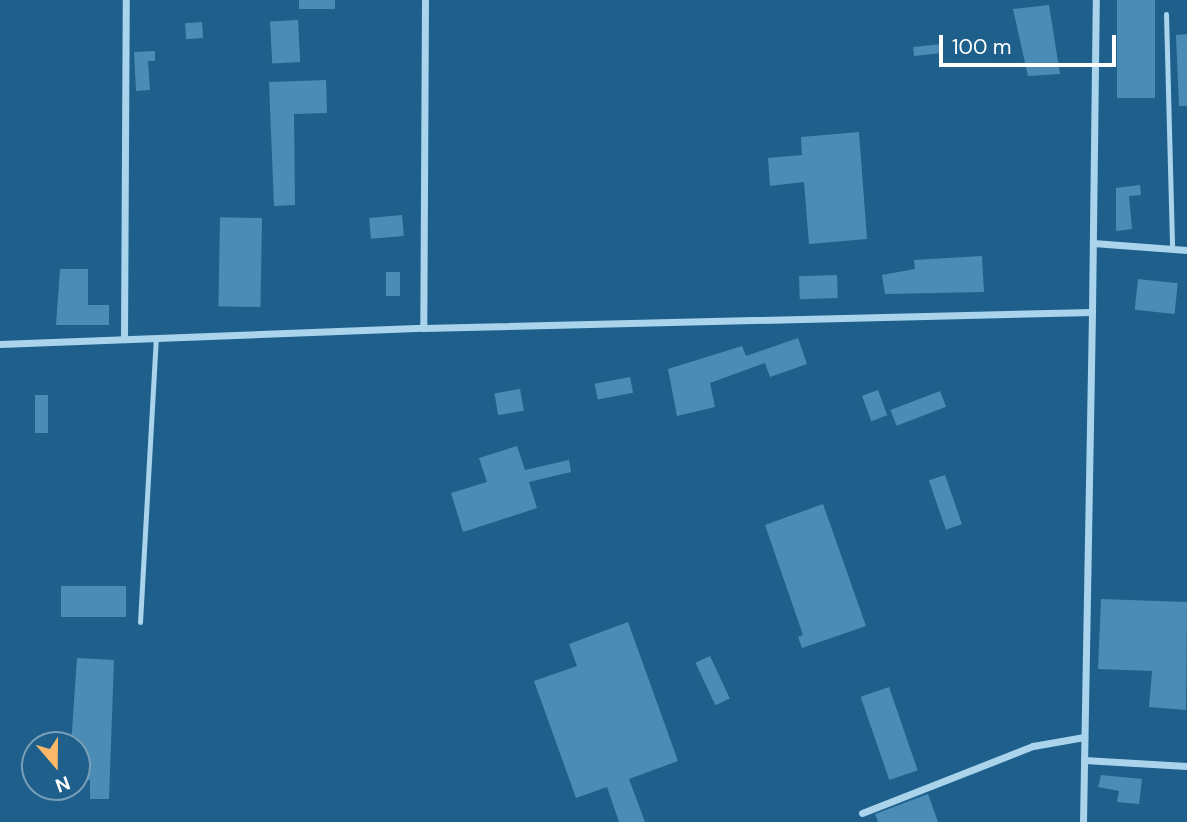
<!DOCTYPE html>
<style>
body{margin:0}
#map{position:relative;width:1187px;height:822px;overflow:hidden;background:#1e608b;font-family:"DM Sans",sans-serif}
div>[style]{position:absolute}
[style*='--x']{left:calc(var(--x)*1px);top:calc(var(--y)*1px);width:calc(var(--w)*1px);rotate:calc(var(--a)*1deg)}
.building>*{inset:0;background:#4a8cb5;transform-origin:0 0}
.lane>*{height:5px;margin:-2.5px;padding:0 2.5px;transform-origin:2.5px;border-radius:2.5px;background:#aad3ec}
.street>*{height:7px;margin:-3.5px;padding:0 3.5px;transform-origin:3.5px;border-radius:3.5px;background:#aad3ec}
span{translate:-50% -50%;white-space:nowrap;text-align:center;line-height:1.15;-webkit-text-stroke:6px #1e608b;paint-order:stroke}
.north{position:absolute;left:21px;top:731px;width:70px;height:70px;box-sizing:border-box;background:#1e608b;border:2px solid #78a0b9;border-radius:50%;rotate:160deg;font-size:19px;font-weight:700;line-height:28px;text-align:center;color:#fff}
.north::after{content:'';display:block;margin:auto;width:24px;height:32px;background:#fbb869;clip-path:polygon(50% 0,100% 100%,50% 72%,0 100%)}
.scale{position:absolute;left:939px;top:35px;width:177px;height:32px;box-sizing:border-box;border:4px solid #fff;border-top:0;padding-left:9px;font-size:21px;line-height:24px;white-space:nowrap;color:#fff;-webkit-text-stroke:5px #1e608b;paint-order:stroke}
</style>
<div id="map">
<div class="building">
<div style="left:299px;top:0;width:36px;height:9px"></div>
<div style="left:1117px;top:0;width:38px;height:98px"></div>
<div style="clip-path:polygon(1049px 5px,1060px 74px,1028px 76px,1013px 9px)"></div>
<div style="left:298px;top:20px;width:42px;height:28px;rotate:87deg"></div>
<div style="left:202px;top:22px;width:16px;height:17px;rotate:86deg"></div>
<div style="clip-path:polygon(1187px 34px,1187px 106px,1179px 106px,1176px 35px)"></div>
<div style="left:942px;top:44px;width:9px;height:29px;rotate:84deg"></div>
<div style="clip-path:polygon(155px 51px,155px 61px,148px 61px,150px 90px,136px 91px,134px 52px)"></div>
<div style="clip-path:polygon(326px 80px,327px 113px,294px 114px,295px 205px,274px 206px,269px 82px)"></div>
<div style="clip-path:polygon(859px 132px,867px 239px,809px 244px,804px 182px,770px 186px,768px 158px,802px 155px,801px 137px)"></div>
<div style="clip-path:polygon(1140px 185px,1141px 195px,1129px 196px,1132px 229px,1116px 231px,1116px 188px)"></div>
<div style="left:402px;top:215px;width:21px;height:33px;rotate:85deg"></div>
<div style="left:262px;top:218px;width:89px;height:42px;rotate:91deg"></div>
<div style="clip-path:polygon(982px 256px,984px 292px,885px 294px,882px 275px,915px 269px,914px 260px)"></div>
<div style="clip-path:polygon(60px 269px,88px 269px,88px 305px,109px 305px,109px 325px,56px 325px)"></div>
<div style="left:386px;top:272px;width:14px;height:24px"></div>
<div style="left:837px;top:275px;width:23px;height:38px;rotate:88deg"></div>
<div style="left:1138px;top:279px;width:40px;height:31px;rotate:6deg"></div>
<div style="clip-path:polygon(798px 338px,807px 364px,770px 377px,765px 363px,710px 383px,715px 407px,677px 416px,668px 369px,742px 346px,746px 356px)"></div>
<div style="left:630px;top:377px;width:16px;height:36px;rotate:79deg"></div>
<div style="left:520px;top:389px;width:22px;height:26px;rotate:80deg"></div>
<div style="left:878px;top:390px;width:27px;height:17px;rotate:70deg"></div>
<div style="left:940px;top:391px;width:17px;height:53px;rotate:69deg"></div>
<div style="left:35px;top:395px;width:13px;height:38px"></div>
<div style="clip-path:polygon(517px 446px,525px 470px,569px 460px,571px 472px,529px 482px,537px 508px,463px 532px,451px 493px,487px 482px,479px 458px)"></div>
<div style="left:945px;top:475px;width:52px;height:17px;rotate:71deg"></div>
<div style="clip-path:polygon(823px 504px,866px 626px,802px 648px,798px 637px,803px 635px,765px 525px)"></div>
<div style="left:61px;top:586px;width:65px;height:31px"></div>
<div style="clip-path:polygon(1101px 599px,1187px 602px,1186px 710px,1149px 707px,1152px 671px,1098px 669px)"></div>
<div style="clip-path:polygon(628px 622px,678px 761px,629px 779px,645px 822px,619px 822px,607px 787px,576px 798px,534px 681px,577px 666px,569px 644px)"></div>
<div style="left:710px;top:656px;width:47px;height:16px;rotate:65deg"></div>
<div style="clip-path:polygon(77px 658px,114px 660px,109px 799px,90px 799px,90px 780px,77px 780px,77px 745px,71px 745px)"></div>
<div style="left:889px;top:687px;width:88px;height:30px;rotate:71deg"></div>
<div style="clip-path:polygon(1101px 775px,1142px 779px,1139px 804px,1117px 802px,1119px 791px,1098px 787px)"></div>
<div style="clip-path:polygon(928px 794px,938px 822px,878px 822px,875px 814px)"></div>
</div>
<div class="lane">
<div style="--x:1166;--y:14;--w:235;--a:88.5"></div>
<div style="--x:140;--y:622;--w:284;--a:-86.8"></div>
</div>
<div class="street">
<div style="--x:425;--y:0;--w:328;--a:90.3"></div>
<div style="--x:423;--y:328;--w:669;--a:-1.37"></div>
<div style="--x:1092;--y:312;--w:510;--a:91.01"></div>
<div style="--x:1093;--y:243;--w:94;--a:4.3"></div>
<div style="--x:1092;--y:312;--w:312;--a:-89.3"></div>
<div style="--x:124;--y:339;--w:339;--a:-89.7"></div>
<div style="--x:0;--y:344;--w:423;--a:-2.2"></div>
<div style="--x:1084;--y:760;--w:103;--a:3.3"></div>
<div style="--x:862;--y:813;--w:184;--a:-21.4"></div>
<div style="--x:1033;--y:746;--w:52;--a:-10"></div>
</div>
<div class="north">N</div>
<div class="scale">100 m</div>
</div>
